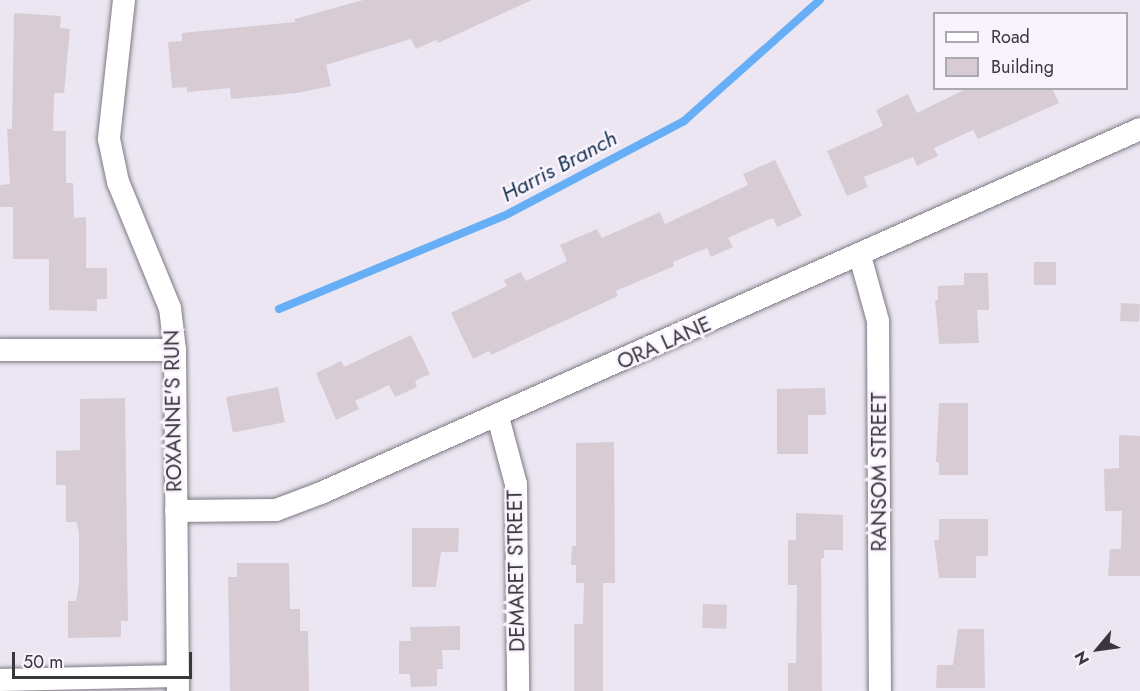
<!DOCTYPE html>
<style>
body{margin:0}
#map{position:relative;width:1140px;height:691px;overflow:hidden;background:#ebe6f1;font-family:Jost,sans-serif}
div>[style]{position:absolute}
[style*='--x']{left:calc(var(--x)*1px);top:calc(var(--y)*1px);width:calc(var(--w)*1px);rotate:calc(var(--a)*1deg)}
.stream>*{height:8px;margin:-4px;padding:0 4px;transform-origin:4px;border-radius:4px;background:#66aef6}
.building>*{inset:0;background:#d7ccd4;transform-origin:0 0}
.roads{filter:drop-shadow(0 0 2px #7d7982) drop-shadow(0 0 2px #7d7982)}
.minor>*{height:22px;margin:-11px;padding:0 11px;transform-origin:11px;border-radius:11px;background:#fff}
span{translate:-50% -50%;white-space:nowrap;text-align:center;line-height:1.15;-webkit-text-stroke:5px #f9f3fe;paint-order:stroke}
.street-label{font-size:21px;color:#39373b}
.water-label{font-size:22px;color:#13314e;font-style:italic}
.legend{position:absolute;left:933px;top:12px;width:195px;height:78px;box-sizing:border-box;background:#f9f3fe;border:2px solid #aca8b0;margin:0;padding:8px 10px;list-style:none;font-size:18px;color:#39373b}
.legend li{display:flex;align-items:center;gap:12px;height:30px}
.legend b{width:30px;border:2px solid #aca8b0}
.north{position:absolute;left:1068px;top:619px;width:60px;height:60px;-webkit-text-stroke:4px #f9f3fe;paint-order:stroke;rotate:241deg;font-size:16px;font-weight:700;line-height:24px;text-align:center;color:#39373b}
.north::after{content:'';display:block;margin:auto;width:21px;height:27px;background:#39373b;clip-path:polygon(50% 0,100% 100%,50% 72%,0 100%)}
.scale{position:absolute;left:12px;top:652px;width:180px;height:27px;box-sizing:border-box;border:3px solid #39373b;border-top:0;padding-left:8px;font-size:18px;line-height:21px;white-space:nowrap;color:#39373b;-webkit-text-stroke:4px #f9f3fe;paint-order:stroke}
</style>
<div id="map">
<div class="stream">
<div style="--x:279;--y:309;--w:243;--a:-22.5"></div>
<div style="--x:504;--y:216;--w:204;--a:-27.8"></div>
<div style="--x:684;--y:121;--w:182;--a:-41.7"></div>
</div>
<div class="building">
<div style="clip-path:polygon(363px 0,532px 0,438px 43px,436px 40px,416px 49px,411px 39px,326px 65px,331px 86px,297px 93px,231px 99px,230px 88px,187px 92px,187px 87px,172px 88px,168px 42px,182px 41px,182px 33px,295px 22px,295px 19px)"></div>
<div style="clip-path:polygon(14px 13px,61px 16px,60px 28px,70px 29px,64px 93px,54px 93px,53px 131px,66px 131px,66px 183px,73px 183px,74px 218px,86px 217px,86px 268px,107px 268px,107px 299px,97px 299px,97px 311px,49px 310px,49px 259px,13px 259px,13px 207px,0 207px,0 185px,10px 184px,7px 129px,12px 129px)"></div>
<div style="clip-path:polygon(968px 88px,1052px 88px,1059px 103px,978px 139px,973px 130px,934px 148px,938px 156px,917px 166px,913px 157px,864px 177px,868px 187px,847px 196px,827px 151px,883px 126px,876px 110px,908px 94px,917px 113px)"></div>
<div style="clip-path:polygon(775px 160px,802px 216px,777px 227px,773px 218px,765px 221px,728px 238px,733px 247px,711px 257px,707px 248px,673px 262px,674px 266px,616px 291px,618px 296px,491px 355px,489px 351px,473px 359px,451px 313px,507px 286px,504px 280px,521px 272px,526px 281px,567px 261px,560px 245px,597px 229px,602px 238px,660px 212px,665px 224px,748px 185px,743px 174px)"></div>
<div style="left:1034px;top:262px;width:22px;height:23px"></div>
<div style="clip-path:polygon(964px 273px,988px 273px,989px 310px,977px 310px,979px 343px,939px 344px,935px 300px,938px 300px,938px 286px,964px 285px)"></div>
<div style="left:1121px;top:303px;width:19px;height:18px;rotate:3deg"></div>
<div style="clip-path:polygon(411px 335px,430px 374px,415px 381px,417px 387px,395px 397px,389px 385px,355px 401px,359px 409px,336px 420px,316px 373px,341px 361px,344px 367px)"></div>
<div style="left:278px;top:387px;width:36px;height:53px;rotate:79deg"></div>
<div style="clip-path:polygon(825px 388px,826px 415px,808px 415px,808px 454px,777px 454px,777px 389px)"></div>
<div style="clip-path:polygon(125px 398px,128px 621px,121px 621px,121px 637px,68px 638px,68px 601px,76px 601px,79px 584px,79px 535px,77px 522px,66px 522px,66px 485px,56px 485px,56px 451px,80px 450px,80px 399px)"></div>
<div style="clip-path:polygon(939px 403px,968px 403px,968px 475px,939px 475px,939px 462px,936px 462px)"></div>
<div style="clip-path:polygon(1119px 435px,1140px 436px,1140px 576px,1108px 576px,1110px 549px,1121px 549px,1122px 511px,1105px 511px,1104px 469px,1119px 468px)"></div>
<div style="clip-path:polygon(614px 442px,615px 583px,603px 583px,603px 691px,574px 691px,574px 624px,583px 624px,584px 583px,576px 583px,576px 565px,571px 565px,572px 546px,576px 546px,576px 443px)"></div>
<div style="clip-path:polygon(796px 513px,843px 515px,843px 550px,824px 550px,824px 558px,821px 558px,822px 691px,788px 691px,788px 663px,796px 663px,797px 585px,788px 585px,788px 540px,796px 540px)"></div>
<div style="clip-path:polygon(939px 519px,988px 519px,988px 556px,976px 556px,976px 578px,939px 578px,934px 540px,939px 540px)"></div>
<div style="clip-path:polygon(412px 528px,459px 528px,458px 552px,441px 552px,436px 587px,412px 587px)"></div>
<div style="clip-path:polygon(237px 563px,289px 563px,290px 609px,300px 609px,300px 631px,308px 631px,309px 691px,230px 691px,228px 577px,237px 577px)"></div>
<div style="left:703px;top:604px;width:24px;height:24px;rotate:2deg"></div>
<div style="clip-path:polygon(460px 626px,460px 650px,442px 650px,443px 669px,437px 669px,437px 686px,411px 687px,410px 674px,399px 674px,399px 641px,411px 641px,410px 627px)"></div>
<div style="clip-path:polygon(958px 629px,984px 629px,985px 688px,936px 688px,937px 665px,953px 665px)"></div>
</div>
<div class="roads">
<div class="minor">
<div style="--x:124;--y:0;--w:140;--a:96.2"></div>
<div style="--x:109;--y:139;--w:44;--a:78.2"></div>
<div style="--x:118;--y:182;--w:136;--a:67.6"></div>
<div style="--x:170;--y:308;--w:42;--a:83.2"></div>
<div style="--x:175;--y:350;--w:341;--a:89.5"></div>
<div style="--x:860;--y:256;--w:67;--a:74.5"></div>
<div style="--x:878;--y:321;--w:370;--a:89.7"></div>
<div style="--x:0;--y:350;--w:175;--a:0"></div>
<div style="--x:498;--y:417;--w:69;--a:75"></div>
<div style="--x:516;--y:484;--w:207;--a:89.4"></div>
<div style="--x:176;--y:511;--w:100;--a:-0.6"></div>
<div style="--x:276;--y:510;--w:48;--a:-20.7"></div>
<div style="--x:321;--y:493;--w:896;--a:-23.96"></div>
<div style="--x:0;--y:680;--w:178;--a:-1.3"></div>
</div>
</div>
<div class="street-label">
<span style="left:664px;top:343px;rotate:-24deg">ORA LANE</span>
<span style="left:173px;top:411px;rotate:-91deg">ROXANNE'S RUN</span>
<span style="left:879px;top:472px;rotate:-90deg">RANSOM STREET</span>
<span style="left:516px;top:571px;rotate:-91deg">DEMARET STREET</span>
</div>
<div class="water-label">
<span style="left:559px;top:166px;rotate:-28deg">Harris Branch</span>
</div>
<ul class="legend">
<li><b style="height:8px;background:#fff"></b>Road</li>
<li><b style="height:16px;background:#d7ccd4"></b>Building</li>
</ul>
<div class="north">N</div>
<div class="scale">50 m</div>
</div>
